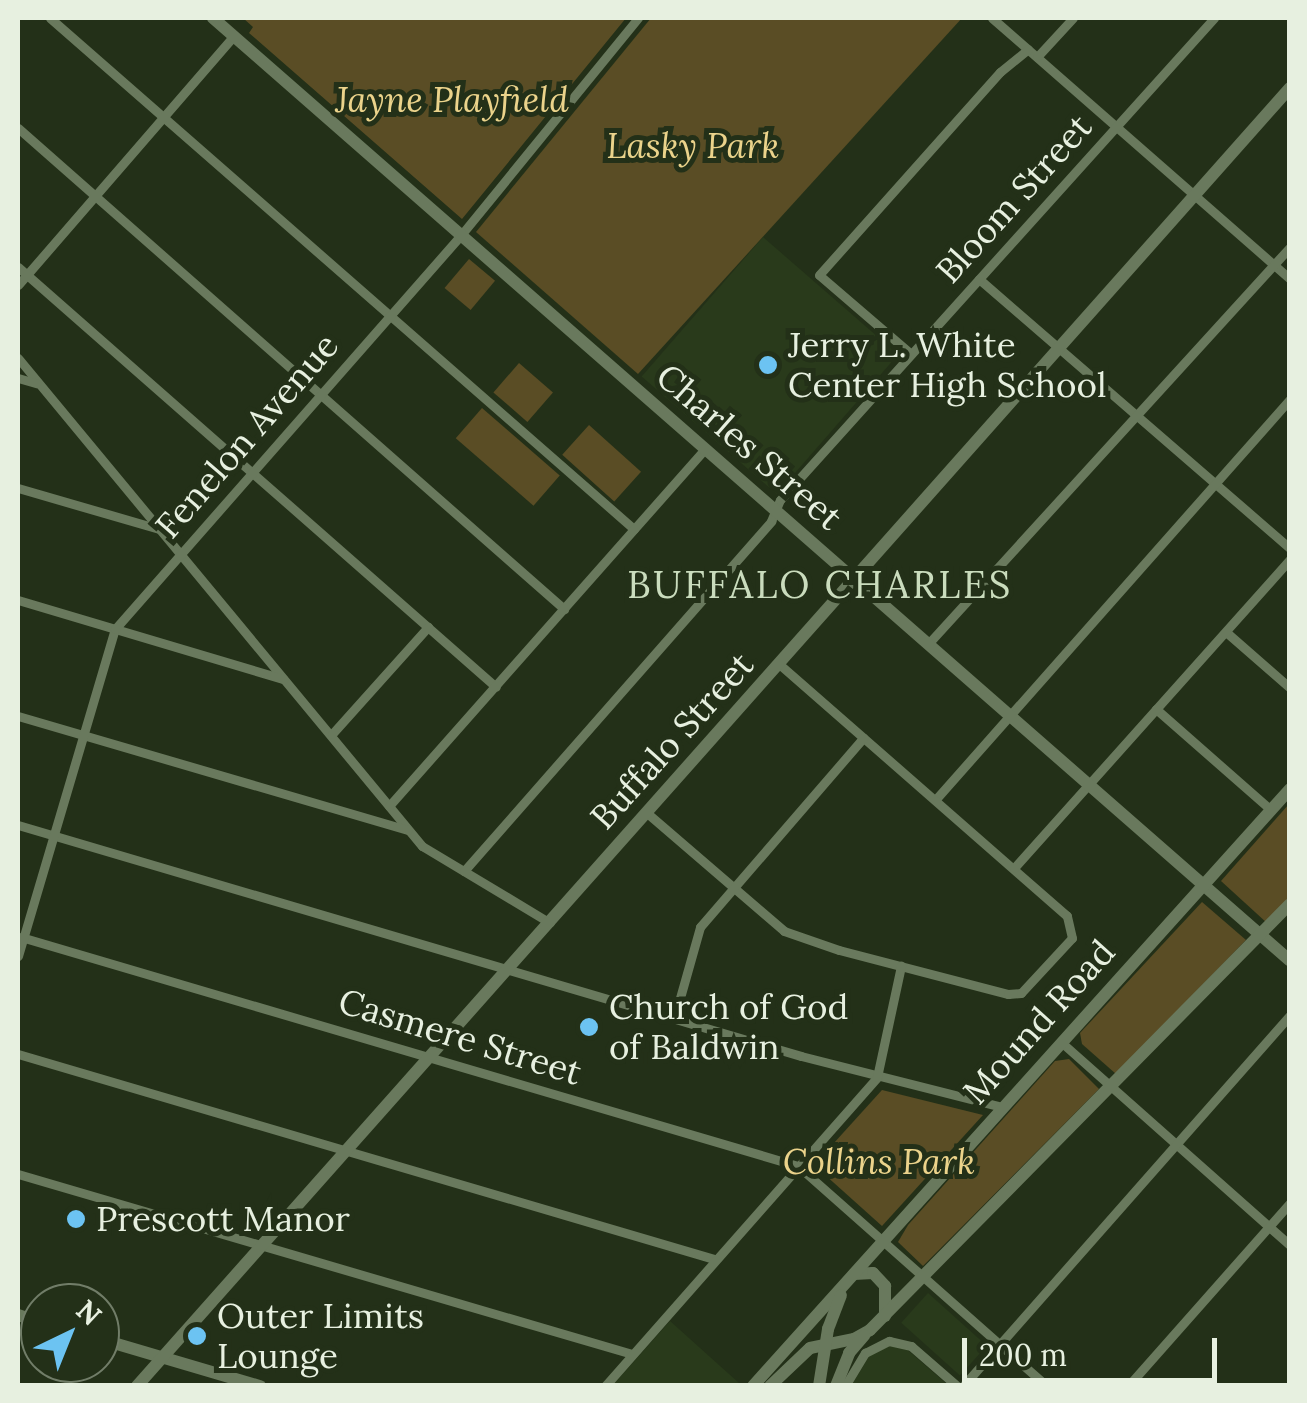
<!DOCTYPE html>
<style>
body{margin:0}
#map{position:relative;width:1307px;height:1403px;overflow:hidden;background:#233018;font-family:Lora,serif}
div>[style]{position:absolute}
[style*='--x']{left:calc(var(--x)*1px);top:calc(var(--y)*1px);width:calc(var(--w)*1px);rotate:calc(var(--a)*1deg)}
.built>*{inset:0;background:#293a1b;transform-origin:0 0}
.green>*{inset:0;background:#5a4d25;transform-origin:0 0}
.street>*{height:9px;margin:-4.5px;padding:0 4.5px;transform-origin:4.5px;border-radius:4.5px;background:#69795d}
.secondary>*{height:12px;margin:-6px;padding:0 6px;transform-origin:6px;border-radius:6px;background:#69795d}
.dots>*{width:28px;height:28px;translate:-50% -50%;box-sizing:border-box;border:5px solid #233018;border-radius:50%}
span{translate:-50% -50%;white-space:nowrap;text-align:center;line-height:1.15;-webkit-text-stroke:10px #233018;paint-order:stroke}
.park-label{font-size:35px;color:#ebd38b;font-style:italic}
.street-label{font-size:35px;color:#e7f0e0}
.poi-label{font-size:35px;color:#e7f0e0}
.left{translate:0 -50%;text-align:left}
.neighbourhood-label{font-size:38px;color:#cadcbd;letter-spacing:2.5px}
.frame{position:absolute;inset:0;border:20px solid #e7f0e0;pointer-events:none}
.north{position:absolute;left:20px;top:1283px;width:100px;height:100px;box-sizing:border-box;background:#233018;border:2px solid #717d68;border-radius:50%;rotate:43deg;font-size:28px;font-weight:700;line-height:40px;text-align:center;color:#e7f0e0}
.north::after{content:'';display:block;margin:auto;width:35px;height:45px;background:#6cc3f2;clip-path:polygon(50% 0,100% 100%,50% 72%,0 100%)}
.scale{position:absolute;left:962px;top:1338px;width:255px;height:45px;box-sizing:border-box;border:5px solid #e7f0e0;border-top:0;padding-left:12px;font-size:30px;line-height:35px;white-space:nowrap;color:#e7f0e0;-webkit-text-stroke:8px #233018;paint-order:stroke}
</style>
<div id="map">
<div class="built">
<div style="left:763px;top:237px;width:179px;height:185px;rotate:41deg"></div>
<div style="left:928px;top:1293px;width:79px;height:40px;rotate:42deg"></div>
<div style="clip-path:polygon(670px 1321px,739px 1383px,736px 1385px,613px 1385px)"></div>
<div style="clip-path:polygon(883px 1346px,903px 1346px,948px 1385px,851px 1386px,871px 1353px)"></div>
</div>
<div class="green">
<div style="clip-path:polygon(243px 18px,626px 18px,462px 219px,249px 33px,253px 27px)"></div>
<div style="clip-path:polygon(651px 18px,962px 18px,638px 374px,476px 232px)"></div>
<div style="left:469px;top:259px;width:34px;height:38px;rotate:40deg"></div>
<div style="left:519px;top:363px;width:45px;height:39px;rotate:41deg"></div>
<div style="left:482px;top:408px;width:103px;height:40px;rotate:41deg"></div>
<div style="left:589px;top:425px;width:70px;height:40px;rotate:42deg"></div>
<div style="clip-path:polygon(1289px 804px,1289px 898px,1267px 923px,1221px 881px)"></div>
<div style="clip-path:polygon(1202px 902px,1246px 940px,1116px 1074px,1082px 1044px,1080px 1033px)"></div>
<div style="clip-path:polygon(1069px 1059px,1099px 1089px,923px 1266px,898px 1242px,908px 1225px,1055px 1061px)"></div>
<div style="clip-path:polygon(882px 1090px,983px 1115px,882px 1226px,814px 1165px)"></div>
</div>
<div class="street">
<div style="--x:50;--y:18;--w:776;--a:41.19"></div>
<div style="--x:992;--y:18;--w:396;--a:41.2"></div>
<div style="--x:1037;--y:57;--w:53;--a:-47.3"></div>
<div style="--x:18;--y:128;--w:728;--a:41.38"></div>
<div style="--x:18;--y:267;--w:636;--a:41.3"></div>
<div style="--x:979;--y:279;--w:411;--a:40.9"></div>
<div style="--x:18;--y:285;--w:330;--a:-49.1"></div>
<div style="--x:911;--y:354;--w:121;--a:-139.3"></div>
<div style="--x:819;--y:275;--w:272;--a:-48.3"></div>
<div style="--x:1000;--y:72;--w:36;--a:-39"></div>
<div style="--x:18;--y:358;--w:634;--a:50.38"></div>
<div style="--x:422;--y:846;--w:149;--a:31"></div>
<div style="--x:18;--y:378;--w:19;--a:16"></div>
<div style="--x:18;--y:488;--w:147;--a:16.2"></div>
<div style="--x:18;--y:600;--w:277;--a:16.6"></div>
<div style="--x:1226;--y:632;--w:85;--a:41.2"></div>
<div style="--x:928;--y:644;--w:537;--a:-47.64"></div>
<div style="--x:1156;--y:709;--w:153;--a:41.3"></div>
<div style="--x:18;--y:716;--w:406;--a:16.3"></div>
<div style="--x:332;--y:734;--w:144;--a:-48.1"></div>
<div style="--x:936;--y:799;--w:534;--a:-48.49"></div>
<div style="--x:389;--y:806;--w:477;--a:-48.5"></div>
<div style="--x:647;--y:813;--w:181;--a:40.7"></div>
<div style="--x:784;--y:931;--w:58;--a:19.1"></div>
<div style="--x:839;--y:950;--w:175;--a:14.6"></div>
<div style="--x:1008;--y:994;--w:13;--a:-4"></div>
<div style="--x:1021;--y:993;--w:75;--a:-47.2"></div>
<div style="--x:1072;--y:938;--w:23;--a:-103"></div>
<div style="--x:1067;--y:916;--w:381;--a:-138.8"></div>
<div style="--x:18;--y:825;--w:816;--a:16.44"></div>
<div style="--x:801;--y:1056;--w:207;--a:14.2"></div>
<div style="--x:1014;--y:868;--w:414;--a:-48.2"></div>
<div style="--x:464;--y:871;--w:466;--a:-48.7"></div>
<div style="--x:771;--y:521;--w:23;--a:-67"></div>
<div style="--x:780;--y:500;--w:649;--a:-48"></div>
<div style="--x:21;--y:937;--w:810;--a:16.42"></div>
<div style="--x:798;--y:1166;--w:332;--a:41.5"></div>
<div style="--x:18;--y:956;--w:341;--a:-73.5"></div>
<div style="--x:115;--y:629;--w:524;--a:-48.71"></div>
<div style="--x:461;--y:235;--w:280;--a:-50.8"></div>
<div style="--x:674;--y:1019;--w:96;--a:-74.2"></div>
<div style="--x:700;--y:927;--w:250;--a:-49.2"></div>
<div style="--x:1061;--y:1042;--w:306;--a:41.6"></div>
<div style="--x:18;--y:1054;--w:726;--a:16.41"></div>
<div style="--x:18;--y:1174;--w:640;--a:16.34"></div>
<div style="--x:605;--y:1386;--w:412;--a:-48.6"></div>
<div style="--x:877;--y:1077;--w:114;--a:-77.8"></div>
<div style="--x:845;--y:1386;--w:39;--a:-59"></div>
<div style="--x:865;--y:1353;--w:27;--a:-27"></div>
<div style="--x:889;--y:1341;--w:23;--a:13"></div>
<div style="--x:911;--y:1346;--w:61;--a:41"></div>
<div style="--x:963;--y:1386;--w:495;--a:-48.6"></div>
<div style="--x:1128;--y:1386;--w:244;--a:-48.5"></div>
</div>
<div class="secondary">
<div style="--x:213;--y:18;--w:1431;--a:41.2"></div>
<div style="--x:854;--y:1274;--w:19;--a:-3"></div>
<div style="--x:873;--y:1273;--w:18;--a:47"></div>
<div style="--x:885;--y:1286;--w:30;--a:90"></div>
<div style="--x:18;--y:1315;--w:23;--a:18"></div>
<div style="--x:100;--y:1339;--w:167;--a:16.4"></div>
<div style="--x:137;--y:1386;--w:1736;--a:-48.39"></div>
<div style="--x:753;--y:1386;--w:803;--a:-48.03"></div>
<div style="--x:770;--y:1386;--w:55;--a:-43.5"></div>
<div style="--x:810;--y:1348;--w:45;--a:-11.6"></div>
<div style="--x:854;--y:1339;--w:18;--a:-29"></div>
<div style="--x:870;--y:1330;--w:598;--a:-45.41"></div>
<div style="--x:819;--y:1386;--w:58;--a:-81"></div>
<div style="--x:828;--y:1329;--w:36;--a:-69"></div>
<div style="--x:836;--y:1386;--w:35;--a:-68"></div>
<div style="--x:849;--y:1353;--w:23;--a:-49"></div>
</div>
<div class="dots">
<div style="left:768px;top:365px;background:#6cc3f2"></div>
<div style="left:589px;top:1027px;background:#6cc3f2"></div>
<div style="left:76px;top:1219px;background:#6cc3f2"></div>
<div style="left:197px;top:1336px;background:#6cc3f2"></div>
</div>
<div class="park-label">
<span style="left:452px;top:100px">Jayne Playfield</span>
<span style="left:693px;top:146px">Lasky Park</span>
<span style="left:879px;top:1162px">Collins Park</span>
</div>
<div class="street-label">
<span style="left:1014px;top:199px;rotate:-48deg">Bloom Street</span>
<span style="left:247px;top:436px;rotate:-49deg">Fenelon Avenue</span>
<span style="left:749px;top:447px;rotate:41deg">Charles Street</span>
<span style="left:672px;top:741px;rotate:-48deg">Buffalo Street</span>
<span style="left:1039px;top:1022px;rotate:-48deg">Mound Road</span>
<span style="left:460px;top:1037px;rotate:17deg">Casmere Street</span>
</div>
<div class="poi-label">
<span class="left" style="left:788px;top:365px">Jerry L. White<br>Center High School</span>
<span class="left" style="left:609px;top:1027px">Church of God<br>of Baldwin</span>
<span class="left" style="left:96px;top:1219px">Prescott Manor</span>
<span class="left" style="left:217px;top:1336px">Outer Limits<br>Lounge</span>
</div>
<div class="neighbourhood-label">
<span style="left:820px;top:585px">BUFFALO CHARLES</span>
</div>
<div class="frame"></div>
<div class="north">N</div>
<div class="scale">200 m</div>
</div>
